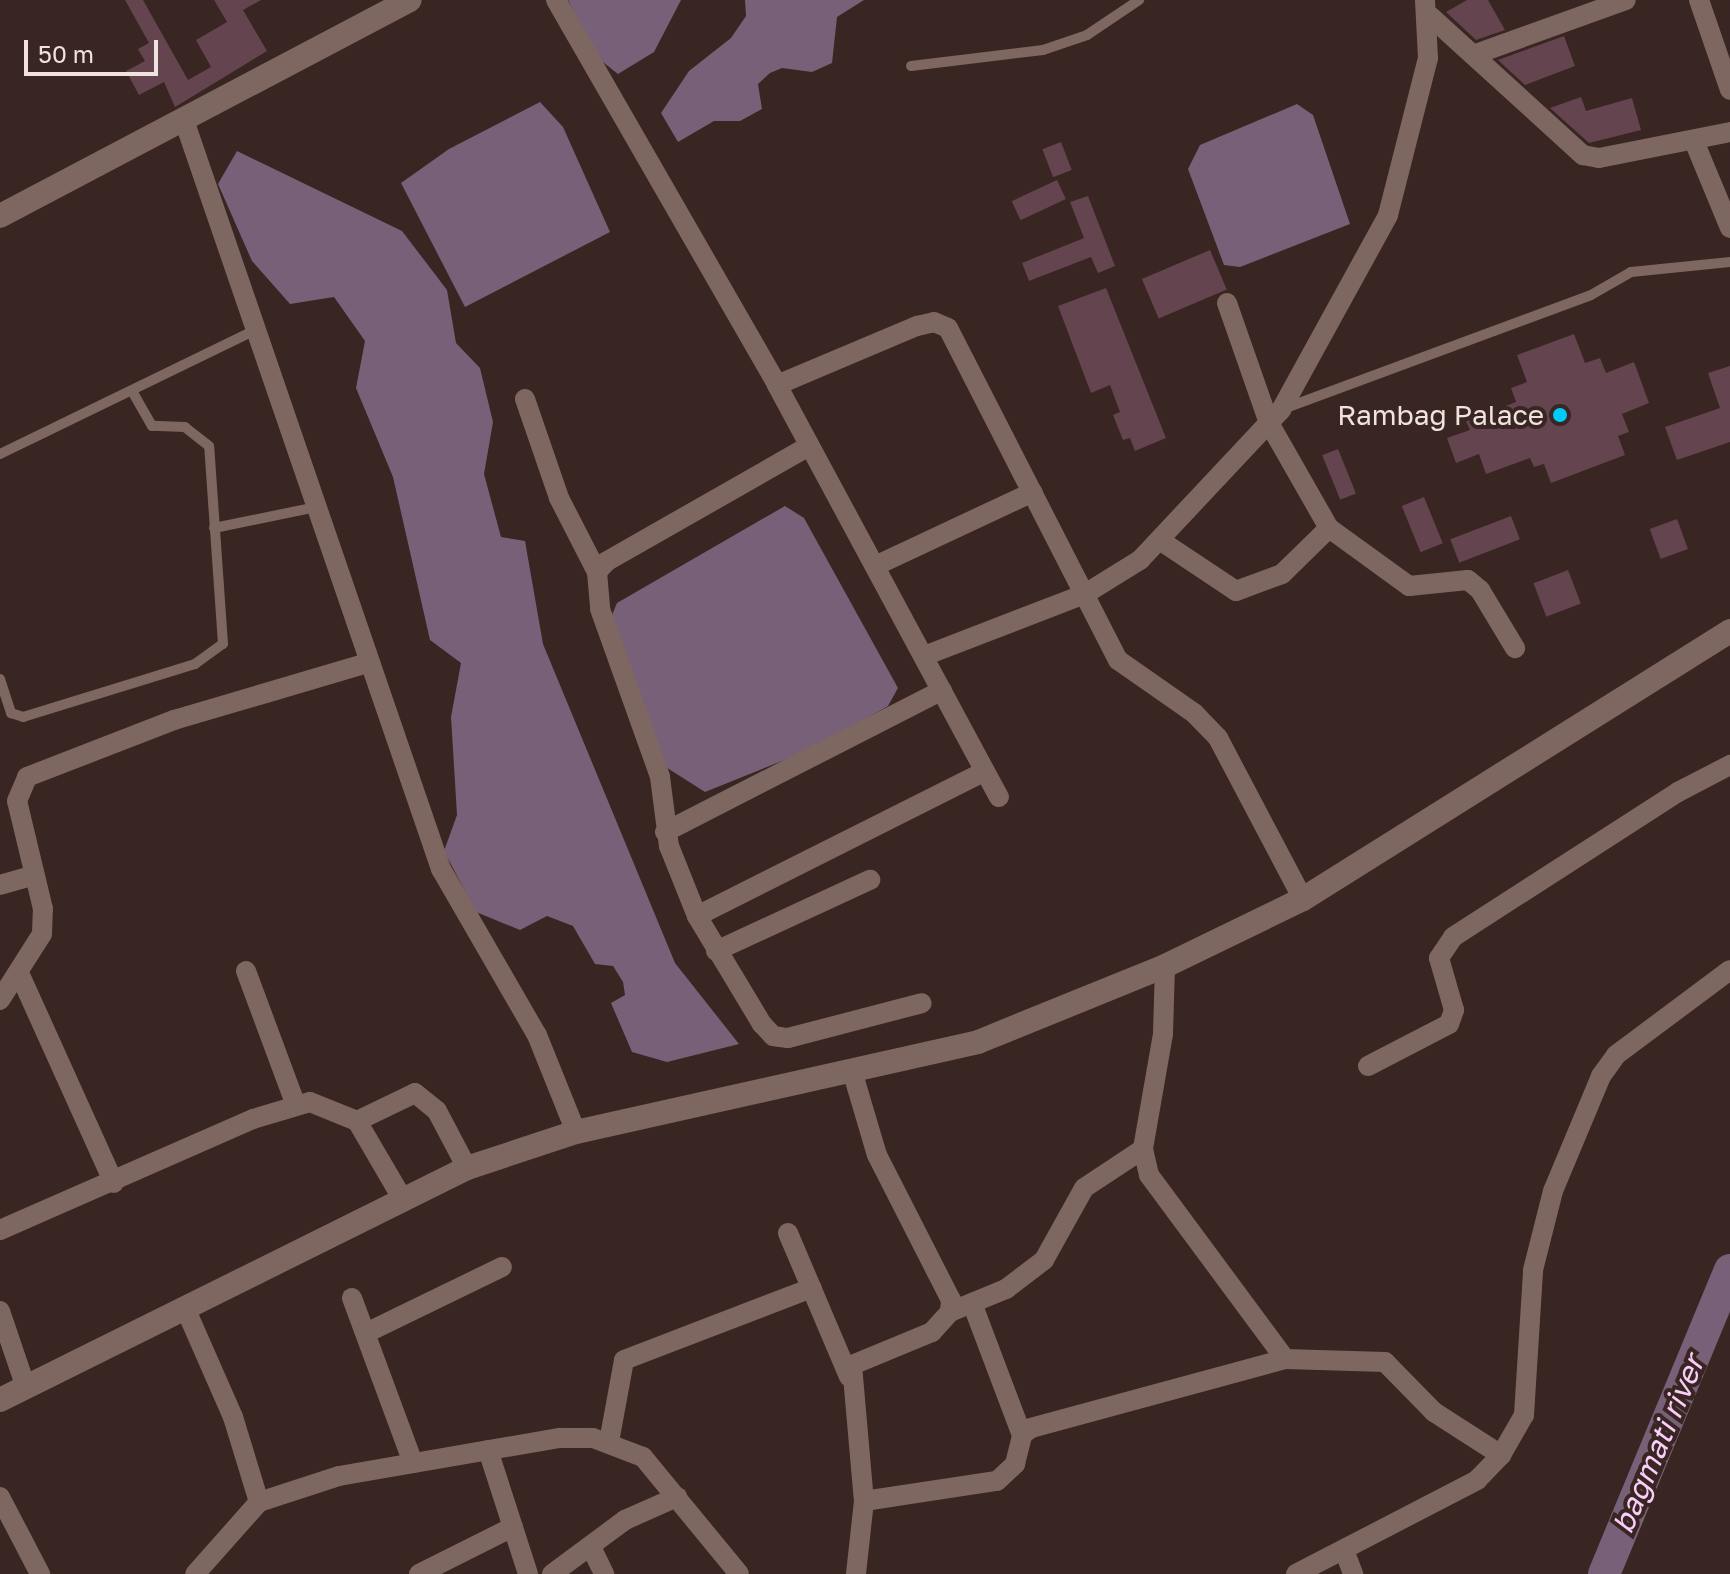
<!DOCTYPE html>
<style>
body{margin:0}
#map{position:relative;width:1730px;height:1574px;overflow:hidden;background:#392521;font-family:"Golos Text",sans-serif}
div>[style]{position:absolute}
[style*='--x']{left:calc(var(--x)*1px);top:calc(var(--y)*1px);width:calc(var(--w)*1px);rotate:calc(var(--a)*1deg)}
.water>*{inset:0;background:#786078}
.river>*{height:32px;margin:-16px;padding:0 16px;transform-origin:16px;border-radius:16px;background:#786078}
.building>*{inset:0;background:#64444e;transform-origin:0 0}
.service>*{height:10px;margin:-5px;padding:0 5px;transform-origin:5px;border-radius:5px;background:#7e6761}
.minor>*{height:20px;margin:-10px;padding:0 10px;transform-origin:10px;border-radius:10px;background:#7e6761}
.tertiary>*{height:24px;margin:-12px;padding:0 12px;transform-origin:12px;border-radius:12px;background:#7e6761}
.dots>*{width:22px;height:22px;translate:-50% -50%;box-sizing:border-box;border:4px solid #392521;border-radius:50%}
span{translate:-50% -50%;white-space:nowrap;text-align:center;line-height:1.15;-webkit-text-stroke:8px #392521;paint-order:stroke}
.poi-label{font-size:28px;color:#efe2df}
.right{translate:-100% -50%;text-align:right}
.water-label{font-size:30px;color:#f9cefb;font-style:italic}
.scale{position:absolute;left:24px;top:40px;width:134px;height:36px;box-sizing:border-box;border:4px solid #efe2df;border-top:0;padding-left:10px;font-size:24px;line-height:28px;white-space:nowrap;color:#efe2df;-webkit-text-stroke:6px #392521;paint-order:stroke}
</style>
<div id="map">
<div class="water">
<div style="clip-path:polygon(568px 0,681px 0,654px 52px,618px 74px,594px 55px)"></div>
<div style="clip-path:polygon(745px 0,864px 0,837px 17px,832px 63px,812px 72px,782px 68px,770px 73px,758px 84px,762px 109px,740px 121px,714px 121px,678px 142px,661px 113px,689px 71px,731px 38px,746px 16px)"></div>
<div style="clip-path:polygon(540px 102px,563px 127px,610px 232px,465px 307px,401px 183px,449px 149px)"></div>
<div style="clip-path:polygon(1297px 104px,1313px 115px,1350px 224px,1240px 267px,1224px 265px,1188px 169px,1200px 145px)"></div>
<div style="clip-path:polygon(237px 151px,402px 231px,447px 290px,456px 343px,480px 368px,493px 422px,484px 474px,501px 537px,525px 541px,543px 644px,675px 963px,739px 1044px,667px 1062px,632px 1052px,611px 1003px,625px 995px,623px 982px,613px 966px,595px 964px,573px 926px,547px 916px,520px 930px,476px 912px,444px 851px,457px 815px,451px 717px,461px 663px,430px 640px,393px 477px,356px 388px,365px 341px,334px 297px,290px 304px,252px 261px,218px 184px)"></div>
<div style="clip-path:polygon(785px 506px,804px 518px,898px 688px,888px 706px,814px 748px,705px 792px,661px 764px,612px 615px,617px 603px)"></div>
</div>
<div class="river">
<div style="--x:1604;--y:1574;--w:329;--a:-67.5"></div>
</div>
<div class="building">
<div style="clip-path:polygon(125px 0,143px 0,188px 80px,211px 67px,196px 40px,227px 22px,214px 0,261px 0,243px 10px,267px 51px,175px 107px,164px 82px,139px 95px,126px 71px,145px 61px,138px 49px,149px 43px)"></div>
<div style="clip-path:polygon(1467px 0,1488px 0,1505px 30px,1476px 40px,1446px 12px)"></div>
<div style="clip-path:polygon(1564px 36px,1575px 66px,1525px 85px,1498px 60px)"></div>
<div style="clip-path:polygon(1581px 97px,1586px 111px,1632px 98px,1641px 130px,1589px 143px,1550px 108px)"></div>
<div style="left:1061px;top:142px;width:30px;height:20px;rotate:69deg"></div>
<div style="left:1057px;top:180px;width:21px;height:50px;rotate:65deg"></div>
<div style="clip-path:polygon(1088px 196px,1115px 266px,1098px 273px,1091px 257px,1029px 281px,1022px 263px,1084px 238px,1070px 202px)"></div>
<div style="left:1210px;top:250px;width:43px;height:74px;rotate:67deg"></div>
<div style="clip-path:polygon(1106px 288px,1166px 438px,1135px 451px,1130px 438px,1123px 440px,1113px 415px,1120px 412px,1110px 385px,1091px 393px,1058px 306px)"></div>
<div style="clip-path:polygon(1574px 334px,1585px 363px,1600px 358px,1606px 373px,1634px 362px,1649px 403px,1622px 414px,1629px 432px,1618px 436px,1625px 455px,1551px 483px,1544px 464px,1534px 467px,1530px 458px,1486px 474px,1479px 454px,1456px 463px,1447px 438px,1470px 430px,1466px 421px,1516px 402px,1511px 388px,1527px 382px,1517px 355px)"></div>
<div style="clip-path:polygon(1730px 366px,1730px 442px,1677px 460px,1665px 427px,1720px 408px,1708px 373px)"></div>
<div style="left:1338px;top:449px;width:48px;height:17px;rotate:68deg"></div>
<div style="left:1424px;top:497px;width:50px;height:24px;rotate:68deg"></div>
<div style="left:1511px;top:516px;width:25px;height:65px;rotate:69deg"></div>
<div style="left:1677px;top:519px;width:32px;height:29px;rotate:70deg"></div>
<div style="left:1568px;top:570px;width:36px;height:37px;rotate:69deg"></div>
</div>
<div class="service">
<div style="--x:911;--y:66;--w:133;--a:-6.9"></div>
<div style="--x:1043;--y:50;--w:46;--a:-18.8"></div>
<div style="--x:1087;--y:35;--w:63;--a:-33.9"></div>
<div style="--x:1283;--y:409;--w:328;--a:-20.3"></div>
<div style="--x:1591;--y:295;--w:46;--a:-29.9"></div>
<div style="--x:1631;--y:272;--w:100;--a:-5.8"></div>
<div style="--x:0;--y:454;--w:286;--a:-25.9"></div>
<div style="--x:214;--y:528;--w:104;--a:-11.6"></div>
<div style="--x:0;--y:679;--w:36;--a:72"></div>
<div style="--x:11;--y:713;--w:13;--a:18"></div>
<div style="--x:23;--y:717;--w:180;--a:-17.1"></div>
<div style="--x:195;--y:664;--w:34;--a:-36"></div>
<div style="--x:223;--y:644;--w:198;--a:-94"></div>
<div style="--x:209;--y:446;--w:31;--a:-142"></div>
<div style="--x:185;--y:427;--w:33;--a:-178"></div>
<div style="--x:152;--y:426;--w:40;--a:-119.7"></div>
</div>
<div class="minor">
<div style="--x:556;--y:0;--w:444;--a:60.1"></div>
<div style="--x:777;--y:385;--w:468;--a:61.7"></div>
<div style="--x:1699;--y:0;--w:95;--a:71"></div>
<div style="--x:1430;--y:16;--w:207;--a:42.3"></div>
<div style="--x:1583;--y:155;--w:16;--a:11"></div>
<div style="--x:1599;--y:158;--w:134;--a:-11.2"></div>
<div style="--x:1476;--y:54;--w:159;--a:-19.8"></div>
<div style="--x:185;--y:123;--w:789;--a:71.06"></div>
<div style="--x:441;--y:869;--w:192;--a:60"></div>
<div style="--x:537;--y:1035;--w:105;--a:68.1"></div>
<div style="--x:1694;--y:141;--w:94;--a:67.5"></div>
<div style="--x:1227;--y:303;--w:127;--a:70.7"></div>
<div style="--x:1269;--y:423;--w:121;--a:60.3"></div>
<div style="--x:1329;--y:528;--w:99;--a:35.9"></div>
<div style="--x:1409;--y:586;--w:59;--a:-5.8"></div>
<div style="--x:1468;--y:580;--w:16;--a:40"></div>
<div style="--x:1480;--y:590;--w:68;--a:58.9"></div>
<div style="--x:777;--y:385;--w:152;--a:-22.9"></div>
<div style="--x:917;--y:326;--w:17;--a:-13"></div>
<div style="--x:934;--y:322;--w:15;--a:23"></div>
<div style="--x:948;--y:328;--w:373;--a:62.9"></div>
<div style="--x:1118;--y:660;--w:93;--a:34.9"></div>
<div style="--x:1194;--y:713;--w:35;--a:46"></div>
<div style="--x:1218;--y:738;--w:182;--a:62.2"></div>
<div style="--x:525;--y:399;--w:105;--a:71"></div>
<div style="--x:559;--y:498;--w:83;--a:62.8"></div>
<div style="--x:809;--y:446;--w:234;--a:150.3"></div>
<div style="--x:606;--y:562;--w:13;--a:132"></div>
<div style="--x:597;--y:572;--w:37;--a:85"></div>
<div style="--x:600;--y:609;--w:178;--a:70.3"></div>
<div style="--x:660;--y:777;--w:70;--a:82.6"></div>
<div style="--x:669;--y:846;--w:75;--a:68.2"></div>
<div style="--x:697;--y:916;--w:126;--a:59"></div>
<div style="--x:762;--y:1024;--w:16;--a:47"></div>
<div style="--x:773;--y:1036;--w:15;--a:8"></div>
<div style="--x:788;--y:1038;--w:138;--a:-14.6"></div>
<div style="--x:1161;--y:541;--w:90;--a:33.7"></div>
<div style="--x:1236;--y:591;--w:49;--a:-20.3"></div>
<div style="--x:1282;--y:574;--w:66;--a:-44.4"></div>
<div style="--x:875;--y:566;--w:174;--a:-25.1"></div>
<div style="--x:924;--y:656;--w:173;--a:-21.1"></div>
<div style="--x:1085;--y:594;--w:65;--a:-31.7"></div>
<div style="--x:1140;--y:560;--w:206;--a:-46.8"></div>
<div style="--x:1281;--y:410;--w:222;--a:-61.2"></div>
<div style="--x:1388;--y:215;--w:162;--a:-75.7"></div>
<div style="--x:1428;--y:58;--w:58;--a:-93"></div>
<div style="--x:665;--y:832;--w:311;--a:-27.1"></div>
<div style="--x:0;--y:885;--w:35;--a:-16"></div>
<div style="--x:697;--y:916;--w:322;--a:-26.7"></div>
<div style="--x:716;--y:951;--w:170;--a:-24.8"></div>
<div style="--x:1165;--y:966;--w:68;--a:91.7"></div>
<div style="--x:1163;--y:1034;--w:117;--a:99.9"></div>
<div style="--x:1143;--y:1149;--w:27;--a:77"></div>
<div style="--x:1149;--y:1175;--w:229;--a:53.5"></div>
<div style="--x:246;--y:971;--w:141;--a:69.6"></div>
<div style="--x:20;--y:975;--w:228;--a:65.7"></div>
<div style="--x:0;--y:1000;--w:78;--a:-57.5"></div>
<div style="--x:42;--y:934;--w:25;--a:-88"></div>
<div style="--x:43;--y:909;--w:111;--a:-103.5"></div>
<div style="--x:17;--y:801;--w:26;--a:-67"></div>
<div style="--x:27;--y:777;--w:158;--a:-21.2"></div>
<div style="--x:174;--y:720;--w:202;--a:-16.4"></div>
<div style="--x:1368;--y:1066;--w:91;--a:-27.4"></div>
<div style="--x:1449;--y:1024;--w:15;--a:-70"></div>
<div style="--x:1454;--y:1010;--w:54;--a:-106.1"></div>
<div style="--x:1439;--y:958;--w:25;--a:-56"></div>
<div style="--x:1453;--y:937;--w:268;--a:-32.8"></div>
<div style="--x:1678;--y:792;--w:59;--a:-27.4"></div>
<div style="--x:853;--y:1074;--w:84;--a:73.5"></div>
<div style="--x:877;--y:1155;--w:163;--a:63"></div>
<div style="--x:951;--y:1300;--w:12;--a:95"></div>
<div style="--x:950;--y:1312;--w:27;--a:132"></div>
<div style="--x:932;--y:1332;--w:87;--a:157.6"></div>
<div style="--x:852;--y:1365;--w:137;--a:85"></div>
<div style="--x:864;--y:1501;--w:73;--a:96.3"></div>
<div style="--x:357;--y:1121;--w:64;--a:-25.8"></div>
<div style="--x:415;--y:1093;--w:28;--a:39"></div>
<div style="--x:437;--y:1111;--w:64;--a:62.2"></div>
<div style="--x:0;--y:1230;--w:276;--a:-23.7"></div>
<div style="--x:253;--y:1119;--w:59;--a:-16.6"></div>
<div style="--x:310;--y:1102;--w:51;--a:22"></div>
<div style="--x:357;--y:1121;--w:89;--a:59.7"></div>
<div style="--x:788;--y:1233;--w:156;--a:67"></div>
<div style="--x:352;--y:1298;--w:176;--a:69.7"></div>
<div style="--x:972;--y:1303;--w:141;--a:69.3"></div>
<div style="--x:186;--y:1310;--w:117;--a:66.3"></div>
<div style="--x:233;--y:1417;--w:89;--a:73"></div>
<div style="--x:259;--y:1502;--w:96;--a:131.6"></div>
<div style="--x:0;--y:1311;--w:78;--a:71.3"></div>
<div style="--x:950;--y:1312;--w:61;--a:-22.3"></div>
<div style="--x:1006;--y:1289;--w:48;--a:-37.3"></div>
<div style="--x:1044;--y:1260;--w:82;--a:-60.9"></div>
<div style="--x:1084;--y:1188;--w:71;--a:-33.5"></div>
<div style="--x:366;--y:1333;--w:151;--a:-25.9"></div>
<div style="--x:609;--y:1442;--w:83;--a:-79.6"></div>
<div style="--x:624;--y:1360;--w:201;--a:-21"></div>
<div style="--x:488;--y:1450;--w:130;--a:72.1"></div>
<div style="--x:0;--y:1497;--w:87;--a:62.5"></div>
<div style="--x:864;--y:1501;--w:134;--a:-8.6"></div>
<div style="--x:997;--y:1481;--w:25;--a:-43"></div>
<div style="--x:1015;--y:1464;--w:30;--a:-76"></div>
<div style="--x:1022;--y:1435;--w:11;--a:-38"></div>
<div style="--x:1031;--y:1428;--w:263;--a:-15.2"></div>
<div style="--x:1285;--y:1359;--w:100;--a:1.7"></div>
<div style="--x:1385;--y:1362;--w:70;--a:45.6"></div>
<div style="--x:1434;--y:1412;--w:80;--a:32.7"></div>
<div style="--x:259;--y:1502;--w:84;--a:-18"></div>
<div style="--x:339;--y:1476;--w:224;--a:-9.8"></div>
<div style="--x:560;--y:1438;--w:33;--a:0"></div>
<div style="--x:593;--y:1438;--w:53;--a:20.8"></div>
<div style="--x:643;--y:1457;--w:151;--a:50.6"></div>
<div style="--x:592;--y:1549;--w:28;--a:64"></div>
<div style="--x:1344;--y:1550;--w:26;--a:69"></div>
<div style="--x:419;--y:1574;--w:105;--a:-26.6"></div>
<div style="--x:552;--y:1574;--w:91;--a:-36.5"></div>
<div style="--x:625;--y:1520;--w:57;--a:-23.9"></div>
<div style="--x:1296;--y:1574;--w:204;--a:-27.4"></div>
<div style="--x:1477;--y:1480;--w:35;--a:-46"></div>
<div style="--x:1501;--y:1455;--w:46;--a:-60.1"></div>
<div style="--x:1524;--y:1415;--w:145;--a:-86.4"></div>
<div style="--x:1533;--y:1270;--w:81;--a:-75.8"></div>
<div style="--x:1553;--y:1191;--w:125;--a:-67.3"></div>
<div style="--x:1601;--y:1076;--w:26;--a:-54"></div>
<div style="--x:1616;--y:1055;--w:142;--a:-36.7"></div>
</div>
<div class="tertiary">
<div style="--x:0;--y:216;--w:463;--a:-27.8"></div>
<div style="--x:0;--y:1400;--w:521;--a:-26.42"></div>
<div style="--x:467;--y:1168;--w:115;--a:-18.3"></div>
<div style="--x:576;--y:1132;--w:412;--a:-12.6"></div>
<div style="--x:978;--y:1042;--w:202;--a:-22.1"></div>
<div style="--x:1165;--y:966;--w:153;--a:-25.9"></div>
<div style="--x:1303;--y:899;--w:504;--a:-32.11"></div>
</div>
<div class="dots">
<div style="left:1560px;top:415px;background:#00cbf9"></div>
</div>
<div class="poi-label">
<span class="right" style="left:1544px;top:415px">Rambag Palace</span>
</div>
<div class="water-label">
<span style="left:1658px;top:1444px;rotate:-67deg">bagmati river</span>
</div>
<div class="scale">50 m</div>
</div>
